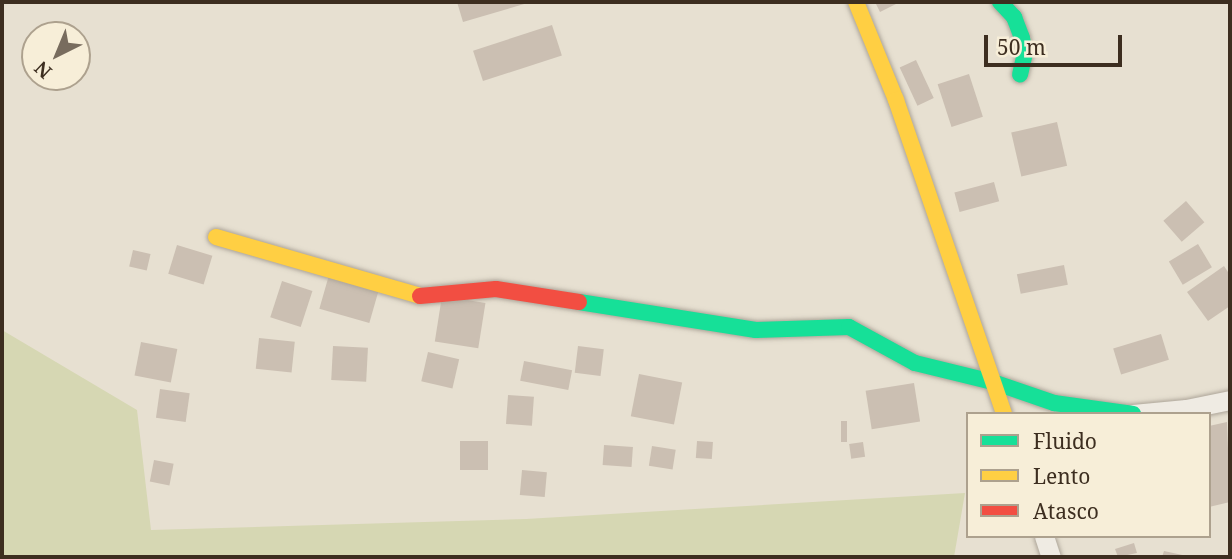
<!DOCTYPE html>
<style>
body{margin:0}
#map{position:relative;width:1232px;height:559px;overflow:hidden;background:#e7e0d1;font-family:"Noto Serif",serif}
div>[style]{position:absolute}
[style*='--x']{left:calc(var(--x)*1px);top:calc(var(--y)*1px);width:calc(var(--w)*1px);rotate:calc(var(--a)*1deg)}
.green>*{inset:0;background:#d6d7b3}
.building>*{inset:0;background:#cbbfb2;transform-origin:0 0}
.roads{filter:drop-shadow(0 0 2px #ada599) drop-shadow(0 0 2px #ada599)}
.street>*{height:19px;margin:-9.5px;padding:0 9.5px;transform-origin:9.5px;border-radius:9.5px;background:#efebe3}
.fast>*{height:16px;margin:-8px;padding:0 8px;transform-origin:8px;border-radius:8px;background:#16e098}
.slow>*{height:16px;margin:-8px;padding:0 8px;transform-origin:8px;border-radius:8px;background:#ffcf43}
.jam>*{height:16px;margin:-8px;padding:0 8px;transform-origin:8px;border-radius:8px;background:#f24e42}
span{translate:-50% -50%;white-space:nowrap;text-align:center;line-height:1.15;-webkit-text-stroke:7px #f7eed8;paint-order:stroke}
.frame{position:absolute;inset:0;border:4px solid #3d2e20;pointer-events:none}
.legend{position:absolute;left:966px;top:412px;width:245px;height:126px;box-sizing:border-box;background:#f7eed8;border:2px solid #ada18e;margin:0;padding:9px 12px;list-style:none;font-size:21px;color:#3d2e20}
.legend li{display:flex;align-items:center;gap:14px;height:35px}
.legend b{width:35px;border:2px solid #ada18e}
.north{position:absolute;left:21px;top:21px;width:70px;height:70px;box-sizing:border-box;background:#f7eed8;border:2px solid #ada18e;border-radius:50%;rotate:223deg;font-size:19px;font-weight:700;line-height:28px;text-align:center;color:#3d2e20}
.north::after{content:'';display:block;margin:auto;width:24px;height:32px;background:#786c5e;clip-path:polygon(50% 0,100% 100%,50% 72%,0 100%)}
.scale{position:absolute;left:984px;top:35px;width:138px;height:32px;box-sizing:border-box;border:4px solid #3d2e20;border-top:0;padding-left:9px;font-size:21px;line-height:24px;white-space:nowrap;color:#3d2e20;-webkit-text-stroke:5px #f7eed8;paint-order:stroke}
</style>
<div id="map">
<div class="green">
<div style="clip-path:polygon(2px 330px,137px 410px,151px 530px,526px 519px,965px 493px,954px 557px,2px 557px)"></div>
</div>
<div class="building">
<div style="clip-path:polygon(457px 2px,531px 2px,463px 22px)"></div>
<div style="clip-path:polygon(875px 2px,900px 2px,880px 12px)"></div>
<div style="left:552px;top:25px;width:32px;height:83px;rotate:72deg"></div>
<div style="left:916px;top:60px;width:42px;height:18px;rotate:65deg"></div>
<div style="left:969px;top:74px;width:45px;height:33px;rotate:72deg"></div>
<div style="left:1057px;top:122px;width:45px;height:47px;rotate:77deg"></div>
<div style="left:994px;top:182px;width:20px;height:41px;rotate:75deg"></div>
<div style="left:1186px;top:201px;width:28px;height:30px;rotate:49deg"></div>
<div style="left:1198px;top:244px;width:27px;height:34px;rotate:59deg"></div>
<div style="left:177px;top:245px;width:37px;height:30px;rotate:17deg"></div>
<div style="left:133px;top:250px;width:18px;height:17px;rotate:13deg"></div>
<div style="left:1064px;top:265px;width:20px;height:48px;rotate:79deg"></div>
<div style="clip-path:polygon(1224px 266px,1230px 275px,1230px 306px,1208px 321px,1187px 292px)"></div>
<div style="left:329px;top:275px;width:52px;height:35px;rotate:16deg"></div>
<div style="left:282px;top:281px;width:32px;height:38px;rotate:18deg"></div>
<div style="left:442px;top:296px;width:44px;height:46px;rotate:9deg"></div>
<div style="left:1161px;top:334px;width:27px;height:50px;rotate:73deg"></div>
<div style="left:259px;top:338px;width:36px;height:31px;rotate:6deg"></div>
<div style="left:141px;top:342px;width:37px;height:34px;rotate:11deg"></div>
<div style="left:333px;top:346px;width:35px;height:34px;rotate:3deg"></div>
<div style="left:578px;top:346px;width:26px;height:27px;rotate:7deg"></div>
<div style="left:428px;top:352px;width:32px;height:30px;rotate:13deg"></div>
<div style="left:524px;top:361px;width:49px;height:20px;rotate:11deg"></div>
<div style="left:639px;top:374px;width:44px;height:43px;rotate:11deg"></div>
<div style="left:914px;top:383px;width:39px;height:49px;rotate:81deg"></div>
<div style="left:160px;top:389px;width:30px;height:29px;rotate:8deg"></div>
<div style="left:508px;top:395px;width:26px;height:29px;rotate:4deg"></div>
<div style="left:841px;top:421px;width:6px;height:21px"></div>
<div style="clip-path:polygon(1227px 422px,1230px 502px,1209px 507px,1209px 426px)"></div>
<div style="left:460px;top:441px;width:28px;height:29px"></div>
<div style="left:697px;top:441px;width:16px;height:17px;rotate:4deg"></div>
<div style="left:863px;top:442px;width:15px;height:14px;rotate:82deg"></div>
<div style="left:604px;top:445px;width:29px;height:20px;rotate:4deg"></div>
<div style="left:652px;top:446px;width:24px;height:20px;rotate:9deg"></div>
<div style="left:154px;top:460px;width:20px;height:22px;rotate:11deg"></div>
<div style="left:522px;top:470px;width:25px;height:25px;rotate:5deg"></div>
<div style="clip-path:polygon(1134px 543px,1137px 553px,1118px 557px,1115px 549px)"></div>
<div style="clip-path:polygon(1164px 551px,1187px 556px,1187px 557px,1162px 557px)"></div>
</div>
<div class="roads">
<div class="street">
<div style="--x:1133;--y:414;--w:53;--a:-5.4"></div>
<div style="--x:1186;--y:409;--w:45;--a:-11.6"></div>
<div style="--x:1044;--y:536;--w:22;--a:72"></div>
</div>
<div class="fast">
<div style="--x:1000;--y:2;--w:21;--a:47"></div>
<div style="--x:1014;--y:17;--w:22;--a:69"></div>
<div style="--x:1022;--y:38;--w:15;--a:79"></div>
<div style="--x:1025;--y:53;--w:22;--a:103"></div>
<div style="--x:579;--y:302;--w:179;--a:9"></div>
<div style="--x:756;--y:330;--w:93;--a:-1.8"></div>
<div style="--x:849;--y:327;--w:75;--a:28.6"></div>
<div style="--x:915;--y:363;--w:80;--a:13.7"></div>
<div style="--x:993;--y:382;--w:65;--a:19"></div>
<div style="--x:1054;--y:403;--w:80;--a:7.9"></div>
</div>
<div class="slow">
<div style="--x:856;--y:2;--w:106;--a:67.8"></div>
<div style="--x:896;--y:100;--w:332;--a:71"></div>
<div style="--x:216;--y:237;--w:212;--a:16.1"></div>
</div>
<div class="jam">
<div style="--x:420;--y:296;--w:76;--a:-5.3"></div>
<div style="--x:496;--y:289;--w:84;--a:8.9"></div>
</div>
</div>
<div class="frame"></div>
<ul class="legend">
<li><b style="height:9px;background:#16e098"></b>Fluido</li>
<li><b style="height:9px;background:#ffcf43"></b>Lento</li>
<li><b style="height:9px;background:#f24e42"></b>Atasco</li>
</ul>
<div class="north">N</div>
<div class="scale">50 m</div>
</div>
